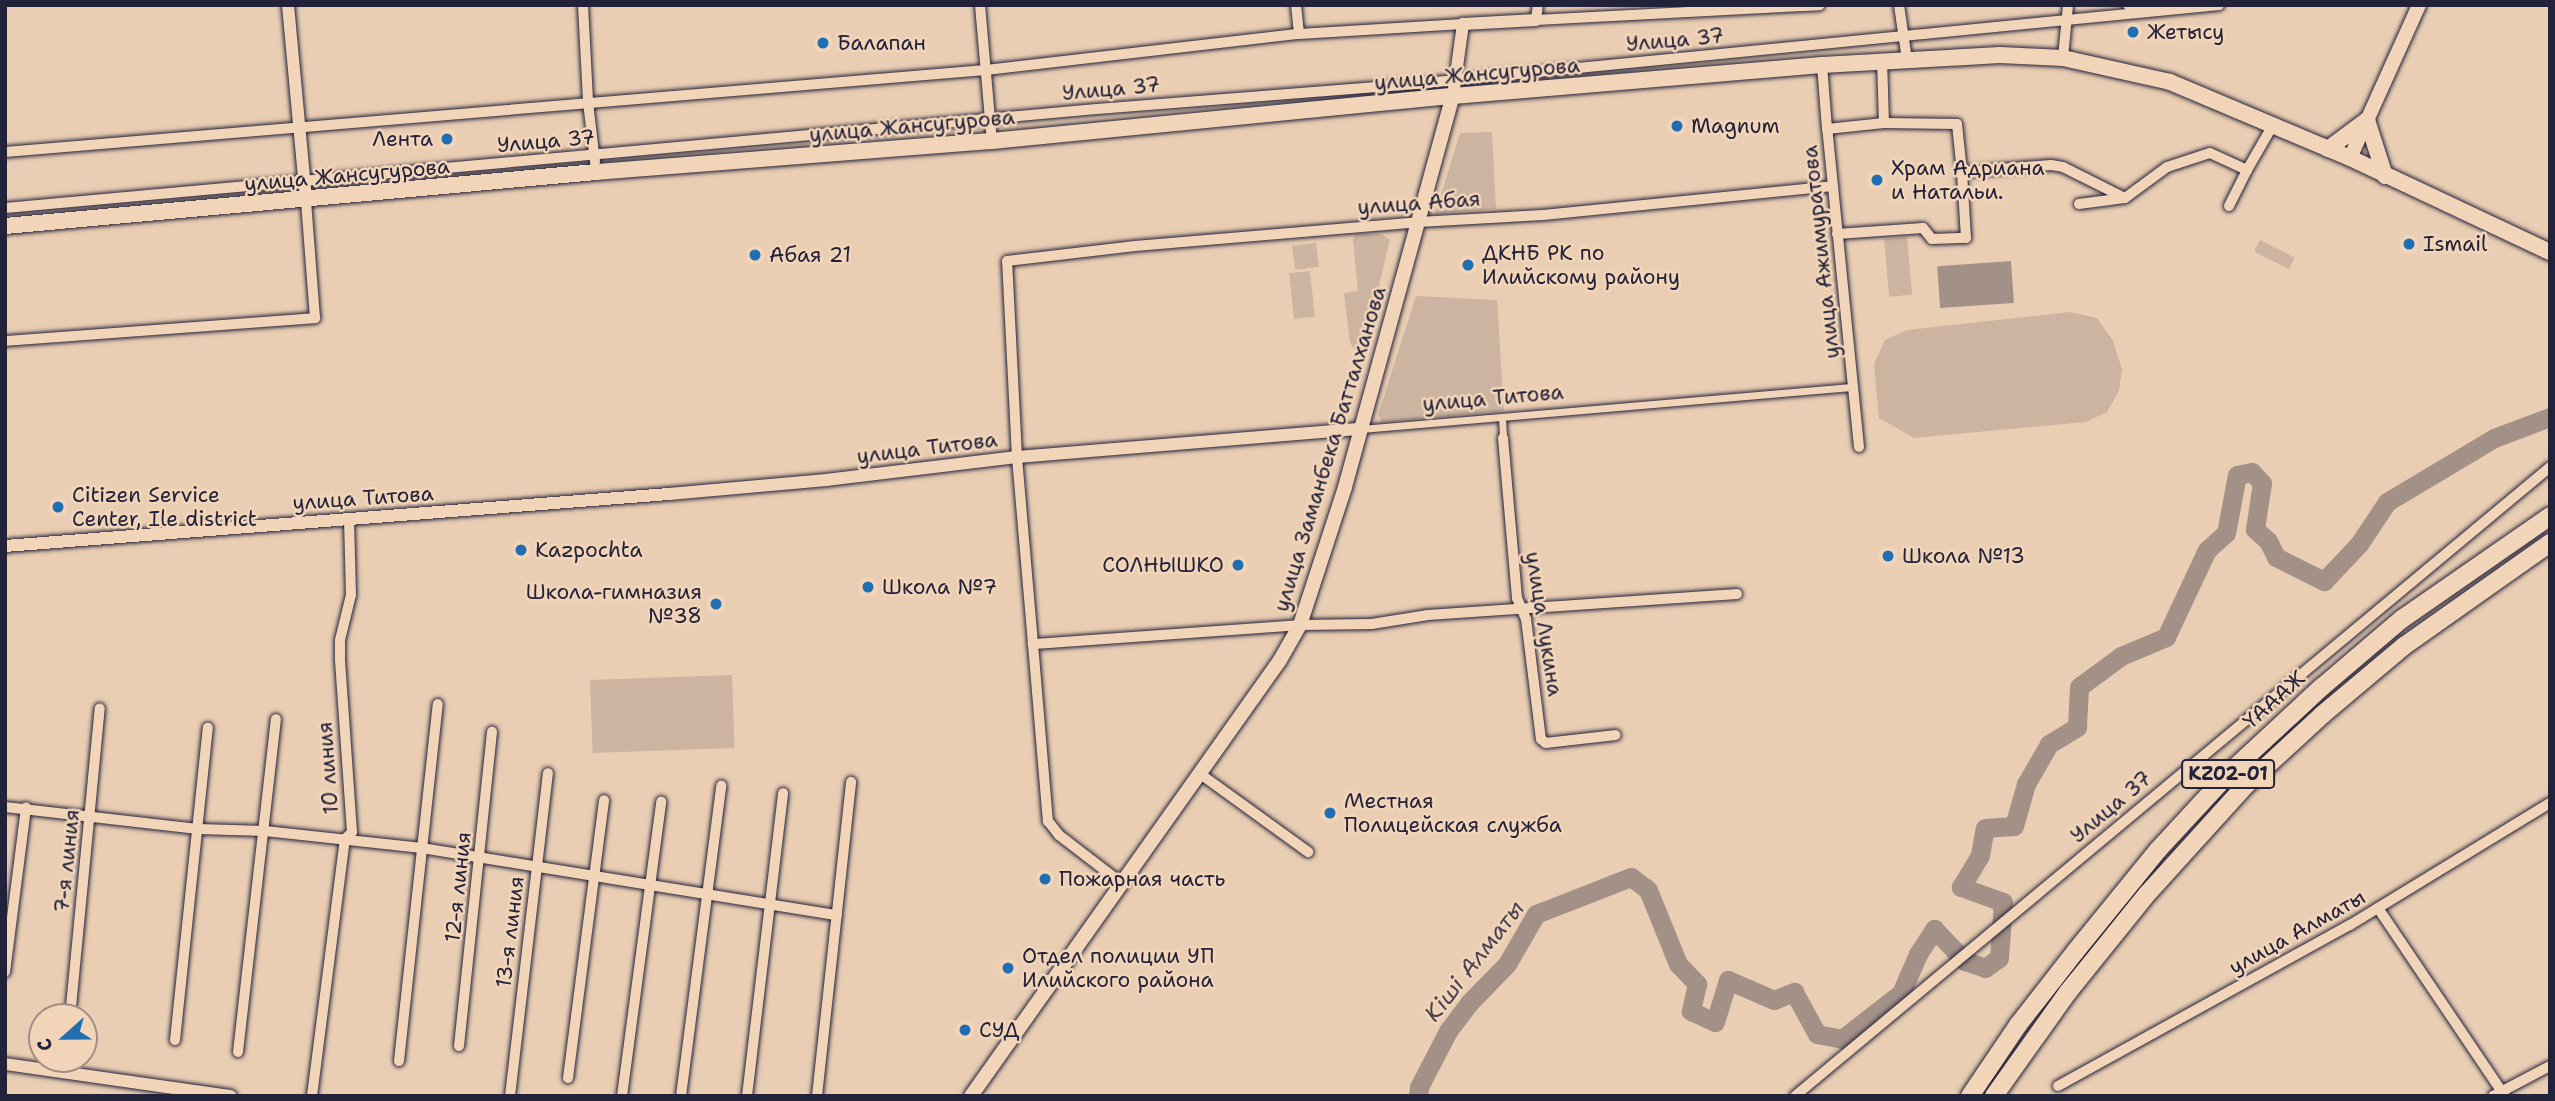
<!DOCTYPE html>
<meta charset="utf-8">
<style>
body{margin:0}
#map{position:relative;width:2555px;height:1101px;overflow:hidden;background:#eaceb3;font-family:"Shantell Sans",sans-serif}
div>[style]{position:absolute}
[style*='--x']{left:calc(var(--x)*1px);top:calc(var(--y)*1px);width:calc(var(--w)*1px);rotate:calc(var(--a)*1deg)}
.green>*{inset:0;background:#ccb4a1;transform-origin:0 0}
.water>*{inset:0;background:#a39188;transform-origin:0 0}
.river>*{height:19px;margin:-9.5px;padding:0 9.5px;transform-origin:9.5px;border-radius:9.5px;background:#a39188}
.roads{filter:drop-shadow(0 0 2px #22223b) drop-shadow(0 0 2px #22223b)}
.pedestrian>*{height:7px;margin:-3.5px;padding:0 3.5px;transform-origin:3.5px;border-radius:3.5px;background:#f2d5b8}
.minor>*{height:10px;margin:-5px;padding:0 5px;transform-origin:5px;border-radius:5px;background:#f2d5b8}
.tertiary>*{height:12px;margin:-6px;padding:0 6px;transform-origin:6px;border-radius:6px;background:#f2d5b8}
.secondary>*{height:14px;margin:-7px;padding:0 7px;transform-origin:7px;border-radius:7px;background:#f2d5b8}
.primary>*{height:16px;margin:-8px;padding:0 8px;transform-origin:8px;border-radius:8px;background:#f2d5b8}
.motorway>*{height:18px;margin:-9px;padding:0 9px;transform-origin:9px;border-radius:9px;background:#f2d5b8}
.dots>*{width:19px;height:19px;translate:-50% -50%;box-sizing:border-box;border:4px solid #f2d5b8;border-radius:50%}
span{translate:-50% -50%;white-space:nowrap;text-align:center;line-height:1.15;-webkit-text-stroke:5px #f2d5b8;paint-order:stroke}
.shield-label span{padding:2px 5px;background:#f2d5b8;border:2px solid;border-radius:5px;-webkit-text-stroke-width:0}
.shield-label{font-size:19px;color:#22223b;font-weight:700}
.poi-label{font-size:21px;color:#22223b}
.left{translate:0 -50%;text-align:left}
.right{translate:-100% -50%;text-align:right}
.street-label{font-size:21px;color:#22223b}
.water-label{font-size:23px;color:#494352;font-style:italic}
.frame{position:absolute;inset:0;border:7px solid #22223b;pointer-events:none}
.north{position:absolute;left:28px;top:1003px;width:70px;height:70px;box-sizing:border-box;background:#f2d5b8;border:2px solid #9f8d86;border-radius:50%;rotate:249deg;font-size:19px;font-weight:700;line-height:28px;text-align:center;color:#22223b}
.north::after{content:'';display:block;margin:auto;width:24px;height:32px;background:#1f6fb2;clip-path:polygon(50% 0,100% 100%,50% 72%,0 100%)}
</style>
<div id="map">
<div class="green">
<div style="clip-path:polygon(1492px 132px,1496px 209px,1435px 214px,1460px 133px)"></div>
<div style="clip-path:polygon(1356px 234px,1380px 234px,1390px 239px,1364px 349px,1355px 350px,1350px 343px,1344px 293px,1358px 291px,1353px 240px)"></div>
<div style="left:1907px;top:237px;width:58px;height:23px;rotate:85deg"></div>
<div style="left:2260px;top:240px;width:39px;height:13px;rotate:27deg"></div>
<div style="left:1316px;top:243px;width:24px;height:24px;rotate:83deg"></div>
<div style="left:1310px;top:271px;width:46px;height:21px;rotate:84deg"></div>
<div style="clip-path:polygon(1416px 296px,1497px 300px,1504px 411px,1382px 422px,1378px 415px)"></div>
<div style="clip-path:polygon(2070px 312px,2097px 318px,2113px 341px,2122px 369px,2119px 391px,2107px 412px,2086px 422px,1914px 438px,1879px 418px,1874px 364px,1885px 340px,1907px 330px)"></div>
<div style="left:732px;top:675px;width:73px;height:142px;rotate:88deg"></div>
</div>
<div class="water">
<div style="left:2011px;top:261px;width:42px;height:74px;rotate:86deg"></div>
</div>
<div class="river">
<div style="--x:1418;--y:1096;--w:9;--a:-84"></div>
<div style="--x:1419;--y:1087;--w:63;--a:-62.6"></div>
<div style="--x:1448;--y:1031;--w:35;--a:-53"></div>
<div style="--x:1469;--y:1003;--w:54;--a:-45.7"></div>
<div style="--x:1507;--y:964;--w:58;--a:-59.9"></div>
<div style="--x:1536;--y:914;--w:102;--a:-21.3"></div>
<div style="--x:1631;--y:877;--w:21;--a:37"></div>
<div style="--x:1648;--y:890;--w:80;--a:67.9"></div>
<div style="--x:1678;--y:964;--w:28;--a:46"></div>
<div style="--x:1697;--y:984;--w:28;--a:103"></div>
<div style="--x:1691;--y:1011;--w:26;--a:25"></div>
<div style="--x:1715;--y:1022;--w:44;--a:-72.8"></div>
<div style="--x:1728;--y:980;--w:50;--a:23.5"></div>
<div style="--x:1774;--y:1000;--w:22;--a:-22"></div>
<div style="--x:1794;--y:992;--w:48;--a:61.3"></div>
<div style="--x:1817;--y:1034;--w:25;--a:11"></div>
<div style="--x:1842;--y:1039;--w:75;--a:-37.9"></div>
<div style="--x:1901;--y:993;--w:43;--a:-66.4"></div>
<div style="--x:1918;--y:954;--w:30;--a:-57"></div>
<div style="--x:1934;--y:929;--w:45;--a:45.9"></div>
<div style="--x:1965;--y:961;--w:21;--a:19"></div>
<div style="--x:1985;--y:968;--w:17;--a:-36"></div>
<div style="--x:1999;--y:958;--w:56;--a:-85.9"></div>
<div style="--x:2003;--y:902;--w:45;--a:-160.3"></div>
<div style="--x:1961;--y:887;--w:37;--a:-59"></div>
<div style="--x:1980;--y:855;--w:27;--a:-80"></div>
<div style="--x:1985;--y:828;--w:29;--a:-4"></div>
<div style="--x:2014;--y:826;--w:44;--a:-74.1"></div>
<div style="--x:2026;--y:784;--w:46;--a:-60.1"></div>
<div style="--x:2049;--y:744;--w:33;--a:-31"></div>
<div style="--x:2077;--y:727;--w:40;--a:-87.1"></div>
<div style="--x:2079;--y:687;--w:52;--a:-36.4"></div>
<div style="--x:2121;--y:656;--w:49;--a:-22.9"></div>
<div style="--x:2166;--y:637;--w:96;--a:-64.8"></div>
<div style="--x:2207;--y:550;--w:25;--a:-42"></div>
<div style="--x:2226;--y:533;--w:59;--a:-79.3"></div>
<div style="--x:2237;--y:475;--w:15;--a:-11"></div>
<div style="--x:2252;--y:472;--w:15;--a:48"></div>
<div style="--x:2262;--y:483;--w:47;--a:98.7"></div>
<div style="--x:2255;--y:529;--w:18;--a:43"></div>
<div style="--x:2268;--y:541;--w:18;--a:63"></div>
<div style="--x:2276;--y:557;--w:54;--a:26.6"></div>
<div style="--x:2324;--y:581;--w:51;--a:-46.6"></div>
<div style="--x:2359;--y:544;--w:50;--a:-56.3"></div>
<div style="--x:2387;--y:502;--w:125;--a:-30.9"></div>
<div style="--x:2494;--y:438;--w:60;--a:-20.6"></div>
</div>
<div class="roads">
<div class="pedestrian">
<div style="--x:1502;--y:417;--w:21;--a:87"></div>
<div style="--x:1361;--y:429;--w:495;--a:-4.9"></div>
</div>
<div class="minor">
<div style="--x:583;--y:5;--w:97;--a:87"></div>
<div style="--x:588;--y:102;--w:60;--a:83.3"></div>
<div style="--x:980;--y:5;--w:137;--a:85"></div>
<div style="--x:1296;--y:5;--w:29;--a:84"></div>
<div style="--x:1538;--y:5;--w:15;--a:98"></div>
<div style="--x:1536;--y:20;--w:284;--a:-3"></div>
<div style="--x:1899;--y:5;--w:56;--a:81.7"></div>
<div style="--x:2128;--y:5;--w:27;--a:6"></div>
<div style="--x:2063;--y:58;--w:53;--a:-84.6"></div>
<div style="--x:1822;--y:65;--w:64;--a:85.5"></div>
<div style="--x:1884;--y:123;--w:73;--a:0.8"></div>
<div style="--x:1957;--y:124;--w:48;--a:84.1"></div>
<div style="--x:1962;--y:172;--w:89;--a:-4.5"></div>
<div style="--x:2051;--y:165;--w:12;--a:9"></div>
<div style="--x:2063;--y:167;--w:69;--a:26.6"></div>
<div style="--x:5;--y:152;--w:984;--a:-4.78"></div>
<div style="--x:986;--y:70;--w:315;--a:-6.6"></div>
<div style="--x:1299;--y:34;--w:164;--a:-3.5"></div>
<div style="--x:2079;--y:204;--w:46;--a:-7.4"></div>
<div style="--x:2125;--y:198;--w:52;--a:-36.4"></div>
<div style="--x:2167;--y:167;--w:45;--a:-18"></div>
<div style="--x:2210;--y:153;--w:41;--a:24.7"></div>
<div style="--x:2247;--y:170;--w:52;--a:-60"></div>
<div style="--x:2229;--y:206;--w:40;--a:-63.4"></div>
<div style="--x:5;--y:208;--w:1096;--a:-5.18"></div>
<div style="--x:1097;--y:109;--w:319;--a:-4.5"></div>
<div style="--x:1415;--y:84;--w:808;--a:-5.61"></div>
<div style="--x:1837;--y:234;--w:86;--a:-4"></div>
<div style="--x:1923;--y:228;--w:14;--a:51"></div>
<div style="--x:1932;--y:239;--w:34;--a:-2"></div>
<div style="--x:1966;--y:238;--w:66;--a:-93.5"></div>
<div style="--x:5;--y:341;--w:311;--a:-4.2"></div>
<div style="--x:315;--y:318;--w:118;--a:-94.4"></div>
<div style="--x:1503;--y:438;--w:161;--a:85"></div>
<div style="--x:1517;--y:598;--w:23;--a:67"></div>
<div style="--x:1526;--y:619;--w:121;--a:82.9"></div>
<div style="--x:1541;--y:739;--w:6;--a:39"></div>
<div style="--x:1546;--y:743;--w:70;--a:-6.5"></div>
<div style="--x:1859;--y:447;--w:320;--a:-95.7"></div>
<div style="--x:1827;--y:129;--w:57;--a:-6"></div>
<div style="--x:1884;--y:123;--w:62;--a:-91.8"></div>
<div style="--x:1737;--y:594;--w:310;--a:176.1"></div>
<div style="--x:1428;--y:615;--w:57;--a:170.9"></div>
<div style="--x:1372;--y:624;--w:72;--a:179.2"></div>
<div style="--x:1300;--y:625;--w:268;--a:175.9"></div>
<div style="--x:1033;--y:644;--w:188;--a:-94.9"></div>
<div style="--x:1017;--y:457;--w:196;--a:-92.9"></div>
<div style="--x:1007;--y:261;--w:129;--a:-6.7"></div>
<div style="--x:1135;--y:246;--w:284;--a:-4.8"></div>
<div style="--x:1418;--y:222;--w:125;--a:-3.2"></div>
<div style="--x:1543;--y:215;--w:291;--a:-5.7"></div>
<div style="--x:1033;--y:644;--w:178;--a:85.2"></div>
<div style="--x:1048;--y:821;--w:18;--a:52"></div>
<div style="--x:1059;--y:835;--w:77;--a:37.6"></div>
<div style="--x:1199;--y:773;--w:135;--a:35.9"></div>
<div style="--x:5;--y:807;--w:194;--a:6.5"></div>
<div style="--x:198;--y:829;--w:67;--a:1.7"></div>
<div style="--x:265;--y:831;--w:158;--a:6.2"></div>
<div style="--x:422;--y:848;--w:420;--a:9.2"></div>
<div style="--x:2378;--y:908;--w:227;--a:56"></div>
<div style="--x:5;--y:972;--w:166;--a:-82.7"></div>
<div style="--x:70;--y:1017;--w:310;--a:-84.5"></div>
<div style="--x:175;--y:1040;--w:314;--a:-84"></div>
<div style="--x:459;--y:1046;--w:316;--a:-84"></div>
<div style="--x:238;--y:1052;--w:335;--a:-83.5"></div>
<div style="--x:399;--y:1061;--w:359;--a:-83.8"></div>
<div style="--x:568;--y:1078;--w:280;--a:-82.6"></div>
<div style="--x:2058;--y:1086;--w:333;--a:-28.9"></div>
<div style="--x:2350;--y:925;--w:234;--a:-31.4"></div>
<div style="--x:312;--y:1096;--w:259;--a:-82.7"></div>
<div style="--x:345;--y:839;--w:10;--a:-45"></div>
<div style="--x:352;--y:832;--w:172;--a:-94"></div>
<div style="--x:340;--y:660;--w:20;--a:-90"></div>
<div style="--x:340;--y:640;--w:46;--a:-76.3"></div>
<div style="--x:351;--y:595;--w:77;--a:-91.5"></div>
<div style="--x:510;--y:1096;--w:325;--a:-83.3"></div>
<div style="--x:622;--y:1096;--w:297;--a:-82.4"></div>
<div style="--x:681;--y:1096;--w:313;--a:-82.6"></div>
<div style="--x:747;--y:1096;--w:305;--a:-83.2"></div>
<div style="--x:817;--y:1096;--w:316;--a:-83.8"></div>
<div style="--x:1795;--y:1096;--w:983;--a:-39.8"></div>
<div style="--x:2493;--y:1096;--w:64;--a:-27.8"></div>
</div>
<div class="tertiary">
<div style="--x:288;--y:5;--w:196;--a:84.7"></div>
<div style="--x:1453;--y:96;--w:73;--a:-82.1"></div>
<div style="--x:1463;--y:24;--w:73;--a:-3.1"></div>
<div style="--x:5;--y:546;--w:666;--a:-4.48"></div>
<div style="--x:669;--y:494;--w:158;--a:-5.1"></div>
<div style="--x:826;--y:480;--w:192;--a:-6.9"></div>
<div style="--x:1017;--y:457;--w:345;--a:-4.7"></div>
<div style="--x:5;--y:1064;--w:228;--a:8.1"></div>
</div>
<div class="secondary">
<div style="--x:2350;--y:158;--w:168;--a:-65.7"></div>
<div style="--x:971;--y:1096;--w:534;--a:-54.67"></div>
<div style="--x:1280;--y:660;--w:40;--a:-60.3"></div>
<div style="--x:1300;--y:625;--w:145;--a:-71.9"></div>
<div style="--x:1345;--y:487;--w:406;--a:-74.6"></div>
</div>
<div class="primary">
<div style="--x:2328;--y:149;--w:49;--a:-36.6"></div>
<div style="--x:2367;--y:120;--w:59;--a:72.2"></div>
<div style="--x:5;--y:226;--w:593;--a:-5.22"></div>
<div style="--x:596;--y:172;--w:397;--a:-4.5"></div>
<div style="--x:992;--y:141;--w:463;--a:-5.6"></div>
<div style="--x:1453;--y:96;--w:370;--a:-4.8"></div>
<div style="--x:1822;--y:65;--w:178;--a:-3.2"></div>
<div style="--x:2000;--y:55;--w:63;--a:2.7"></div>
<div style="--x:2063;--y:58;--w:110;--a:12.6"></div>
<div style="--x:2170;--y:82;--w:195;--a:22.9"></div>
<div style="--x:2350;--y:158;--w:221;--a:25.2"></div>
</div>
<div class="motorway">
<div style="--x:1970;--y:1096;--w:86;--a:-55.9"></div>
<div style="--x:2018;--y:1025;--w:93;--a:-52"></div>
<div style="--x:2075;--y:952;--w:132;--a:-50.9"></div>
<div style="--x:2158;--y:850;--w:105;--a:-47.3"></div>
<div style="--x:2229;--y:773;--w:127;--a:-42.8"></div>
<div style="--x:2322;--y:687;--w:105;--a:-40.4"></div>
<div style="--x:2402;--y:619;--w:180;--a:-34.8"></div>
<div style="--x:1994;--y:1096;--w:128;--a:-54.6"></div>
<div style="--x:2068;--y:992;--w:127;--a:-51.1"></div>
<div style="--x:2148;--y:893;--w:143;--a:-47.8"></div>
<div style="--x:2244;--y:787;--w:106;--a:-42.7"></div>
<div style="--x:2322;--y:715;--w:107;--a:-40.1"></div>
<div style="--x:2404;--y:646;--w:179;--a:-35.2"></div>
</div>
</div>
<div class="dots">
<div style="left:2133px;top:32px;background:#1f6fb2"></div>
<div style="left:823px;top:43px;background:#1f6fb2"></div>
<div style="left:1677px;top:126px;background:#1f6fb2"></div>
<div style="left:447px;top:139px;background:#1f6fb2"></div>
<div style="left:1877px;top:180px;background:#1f6fb2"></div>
<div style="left:2409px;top:244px;background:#1f6fb2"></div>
<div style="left:755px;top:255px;background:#1f6fb2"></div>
<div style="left:1468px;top:265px;background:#1f6fb2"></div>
<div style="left:58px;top:507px;background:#1f6fb2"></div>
<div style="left:521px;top:550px;background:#1f6fb2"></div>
<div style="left:1888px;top:556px;background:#1f6fb2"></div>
<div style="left:1238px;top:565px;background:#1f6fb2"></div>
<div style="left:868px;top:587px;background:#1f6fb2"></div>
<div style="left:716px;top:604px;background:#1f6fb2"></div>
<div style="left:1330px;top:813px;background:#1f6fb2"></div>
<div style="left:1045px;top:879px;background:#1f6fb2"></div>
<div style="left:1008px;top:968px;background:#1f6fb2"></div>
<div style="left:965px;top:1030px;background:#1f6fb2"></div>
</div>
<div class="shield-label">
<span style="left:2228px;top:774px">KZ02-01</span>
</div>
<div class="poi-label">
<span class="left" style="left:2147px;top:32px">Жетысу</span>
<span class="left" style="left:837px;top:43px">Балапан</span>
<span class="left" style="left:1691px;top:126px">Magnum</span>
<span class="right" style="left:433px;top:139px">Лента</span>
<span class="left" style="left:1891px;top:180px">Храм Адриана<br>и Натальи.</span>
<span class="left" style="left:2423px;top:244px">Ismail</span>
<span class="left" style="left:1482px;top:265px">ДКНБ РК по<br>Илийскому району</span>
<span class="left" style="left:769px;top:255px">Абая 21</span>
<span class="left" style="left:72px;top:507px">Citizen Service<br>Center, Ile district</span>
<span class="left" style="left:535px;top:550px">Kazpochta</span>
<span class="left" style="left:1902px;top:556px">Школа №13</span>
<span class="right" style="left:1224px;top:565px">СОЛНЫШКО</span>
<span class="left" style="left:882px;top:587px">Школа №7</span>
<span class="right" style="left:702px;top:604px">Школа-гимназия<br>№38</span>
<span class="left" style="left:1344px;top:813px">Местная<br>Полицейская служба</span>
<span class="left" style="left:1059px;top:879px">Пожарная часть</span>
<span class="left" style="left:1022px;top:968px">Отдел полиции УП<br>Илийского района</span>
<span class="left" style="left:979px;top:1030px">СУД</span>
</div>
<div class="street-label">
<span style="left:1675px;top:40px;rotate:-5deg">Улица 37</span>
<span style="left:1477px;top:74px;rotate:-5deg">улица Жансугурова</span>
<span style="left:1111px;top:89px;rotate:-5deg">Улица 37</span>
<span style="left:912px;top:126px;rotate:-5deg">улица Жансугурова</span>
<span style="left:546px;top:141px;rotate:-5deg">Улица 37</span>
<span style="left:347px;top:175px;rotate:-5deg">улица Жансугурова</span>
<span style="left:1419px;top:203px;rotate:-4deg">улица Абая</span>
<span style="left:1821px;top:252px;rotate:-96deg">улица Ажимуратова</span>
<span style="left:1493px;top:398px;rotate:-5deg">улица Титова</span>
<span style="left:927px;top:448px;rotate:-7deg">улица Титова</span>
<span style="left:1330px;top:449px;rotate:-73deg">улица Заманбека Батталханова</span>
<span style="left:363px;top:498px;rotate:-4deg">улица Титова</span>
<span style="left:1544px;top:624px;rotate:81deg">улица Лукина</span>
<span style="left:2274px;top:700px;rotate:-42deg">ҮАААЖ</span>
<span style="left:328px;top:768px;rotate:-94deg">10 линия</span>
<span style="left:2111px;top:807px;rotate:-40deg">Улица 37</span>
<span style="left:67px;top:861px;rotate:-84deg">7-я линия</span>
<span style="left:458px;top:887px;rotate:-84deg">12-я линия</span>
<span style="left:510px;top:932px;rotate:-83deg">13-я линия</span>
<span style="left:2297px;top:932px;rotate:-29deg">улица Алматы</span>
</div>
<div class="water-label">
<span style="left:1474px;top:961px;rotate:-52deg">Кіші Алматы</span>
</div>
<div class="frame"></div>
<div class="north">С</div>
</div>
